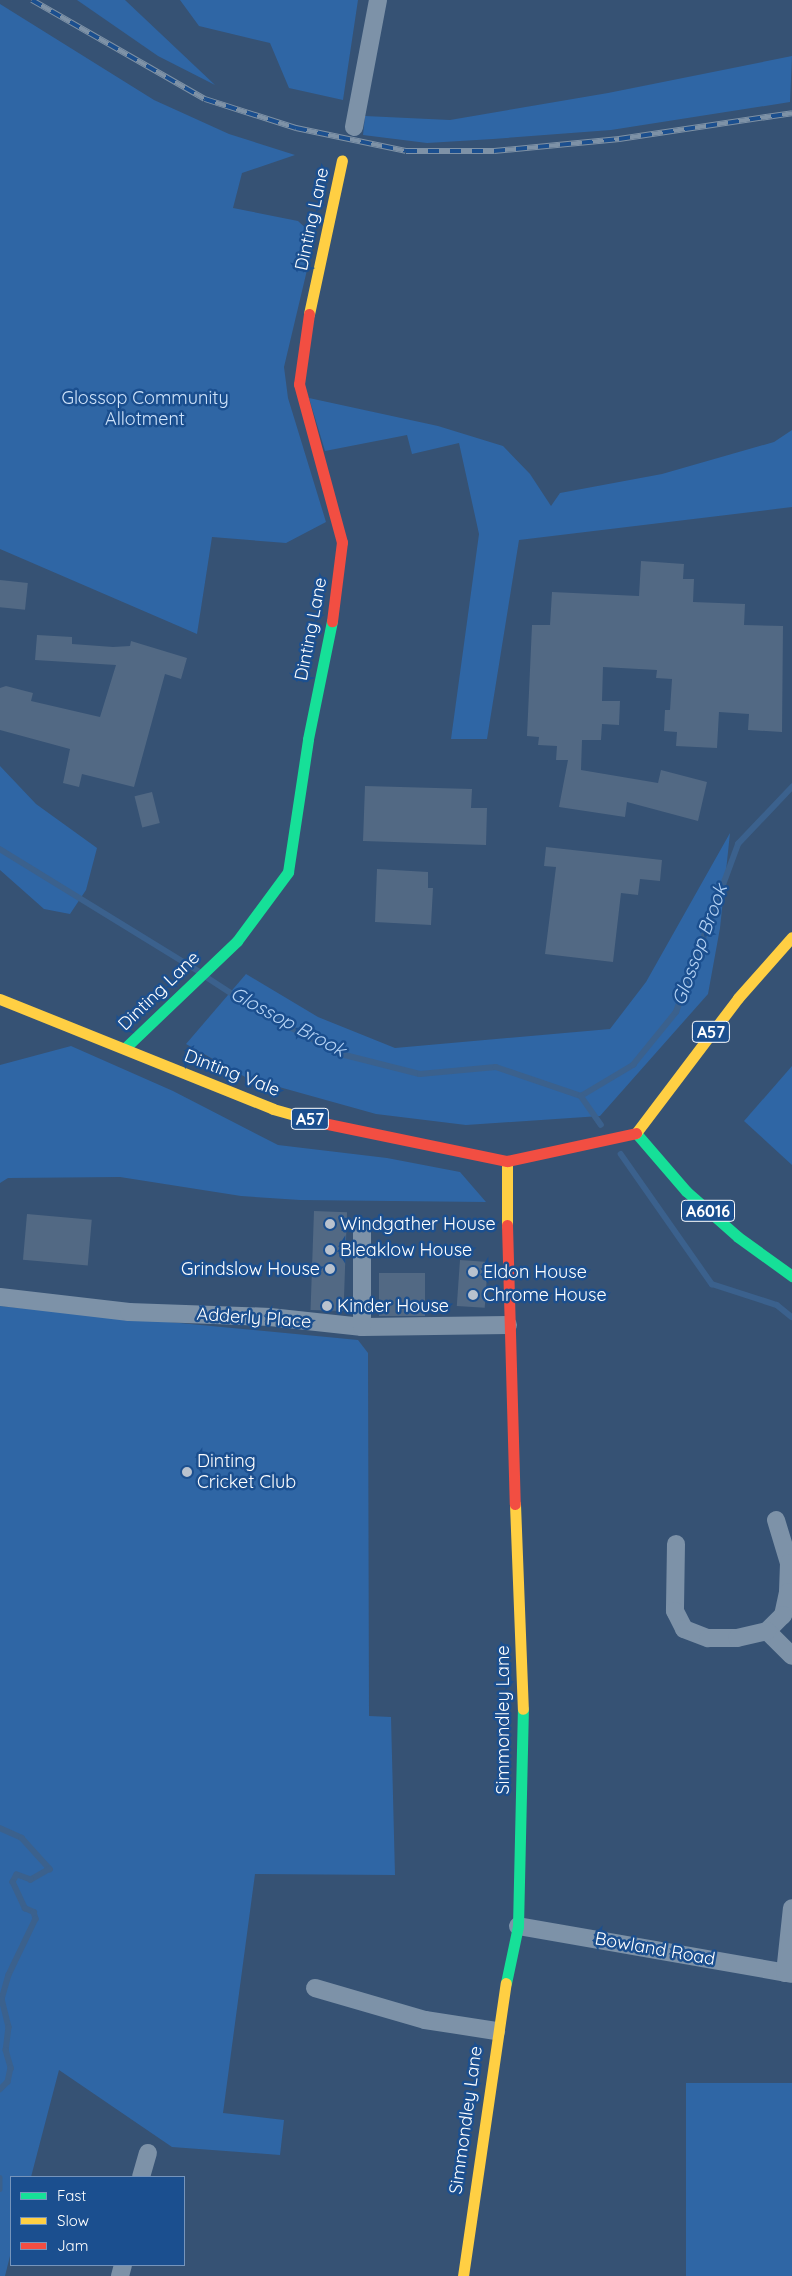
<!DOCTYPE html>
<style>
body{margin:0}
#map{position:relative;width:792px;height:2276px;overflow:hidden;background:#365274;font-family:Quicksand,sans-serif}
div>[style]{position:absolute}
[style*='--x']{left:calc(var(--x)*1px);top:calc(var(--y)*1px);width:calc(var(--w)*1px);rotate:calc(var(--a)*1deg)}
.green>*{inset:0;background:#2f66a5;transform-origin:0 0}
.stream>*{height:5.5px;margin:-2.75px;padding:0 2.75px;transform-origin:2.75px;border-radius:2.75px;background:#3b618d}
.building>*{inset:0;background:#526984;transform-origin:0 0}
.street>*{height:18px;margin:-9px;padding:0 9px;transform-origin:9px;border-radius:9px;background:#7d92a8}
.fast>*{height:11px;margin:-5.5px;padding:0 5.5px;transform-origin:5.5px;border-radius:5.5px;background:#16e098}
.slow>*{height:11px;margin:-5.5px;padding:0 5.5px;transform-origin:5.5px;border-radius:5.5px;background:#ffcf43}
.jam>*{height:11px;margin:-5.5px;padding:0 5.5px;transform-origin:5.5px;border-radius:5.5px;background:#f24e42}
.rail>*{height:5.5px;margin-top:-2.75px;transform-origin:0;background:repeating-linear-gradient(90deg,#1b4f8f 0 11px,#7e92a7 0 22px);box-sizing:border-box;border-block:1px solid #7e92a7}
.dots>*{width:14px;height:14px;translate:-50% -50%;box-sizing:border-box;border:2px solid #1b4f8f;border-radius:50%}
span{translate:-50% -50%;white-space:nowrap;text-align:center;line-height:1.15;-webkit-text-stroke:5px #1b4f8f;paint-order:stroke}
.shield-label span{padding:1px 4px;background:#1b4f8f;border:1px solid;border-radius:4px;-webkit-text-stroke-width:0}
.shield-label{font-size:16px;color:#fff;font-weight:700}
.street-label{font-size:18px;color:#fff}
.park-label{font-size:18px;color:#cfe3fa}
.poi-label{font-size:18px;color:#fff}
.left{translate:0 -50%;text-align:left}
.right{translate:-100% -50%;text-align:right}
.water-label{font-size:19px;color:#b5d3f5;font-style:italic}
.legend{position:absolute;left:10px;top:2176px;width:175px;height:90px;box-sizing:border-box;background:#1b4f8f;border:1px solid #7695bc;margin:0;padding:6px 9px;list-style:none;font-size:15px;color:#fff}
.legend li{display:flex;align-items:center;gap:10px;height:25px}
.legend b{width:25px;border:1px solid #7695bc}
</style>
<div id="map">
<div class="green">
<div style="clip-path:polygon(77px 0,125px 0,215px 85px,158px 56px)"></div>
<div style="clip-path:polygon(180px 0,358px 0,343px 100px,289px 88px,270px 43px,199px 26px)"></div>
<div style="clip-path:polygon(0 4px,154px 100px,229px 134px,295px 155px,242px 173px,233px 208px,298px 221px,311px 233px,312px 249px,284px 367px,288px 398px,326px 522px,286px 543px,212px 537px,197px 634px,0 549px)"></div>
<div style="clip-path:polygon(792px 56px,790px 102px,611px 130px,493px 139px,427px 143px,363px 135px,365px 116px,450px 120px,608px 93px)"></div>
<div style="clip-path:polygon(309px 398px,438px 426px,503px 446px,530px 474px,551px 506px,560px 493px,662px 474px,774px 442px,792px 430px,792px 507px,519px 540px,487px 739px,451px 739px,479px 534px,459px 443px,412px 454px,407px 435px,325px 451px)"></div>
<div style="clip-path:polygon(0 766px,36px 804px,97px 848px,86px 890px,70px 914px,44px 909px,0 870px)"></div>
<div style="clip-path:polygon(730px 833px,720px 928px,708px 994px,600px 1116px,466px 1125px,376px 1114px,247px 1078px,186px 1044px,246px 974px,318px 1017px,395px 1048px,610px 1029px,646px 982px)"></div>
<div style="clip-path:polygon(71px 1046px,173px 1091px,278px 1145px,387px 1158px,460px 1172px,486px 1202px,300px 1200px,241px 1196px,120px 1177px,8px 1178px,0 1183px,0 1065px)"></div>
<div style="clip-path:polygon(792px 1066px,792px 1165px,744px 1121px)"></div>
<div style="clip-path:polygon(0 1306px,358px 1340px,368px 1353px,369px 1716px,391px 1717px,395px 1875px,255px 1874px,223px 2113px,284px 2120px,280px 2155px,172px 2147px,59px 2070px,31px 2177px,11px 2177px,11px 2252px,5px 2276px,0 2276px)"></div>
<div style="left:686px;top:2083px;width:106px;height:193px"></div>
</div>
<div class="stream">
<div style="--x:0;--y:849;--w:233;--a:31.6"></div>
<div style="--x:208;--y:978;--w:55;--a:33.1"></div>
<div style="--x:254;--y:1008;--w:98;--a:27.9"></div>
<div style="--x:341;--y:1054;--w:81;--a:14.2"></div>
<div style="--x:420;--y:1074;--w:76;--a:-5.3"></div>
<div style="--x:496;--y:1067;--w:90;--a:18.8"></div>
<div style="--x:581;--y:1096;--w:61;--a:-30.8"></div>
<div style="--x:633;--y:1065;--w:68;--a:-50.9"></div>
<div style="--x:676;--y:1012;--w:179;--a:-69.7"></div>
<div style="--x:738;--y:844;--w:79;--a:-46.5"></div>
<div style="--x:581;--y:1096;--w:35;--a:55"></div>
<div style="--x:621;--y:1154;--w:159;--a:55"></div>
<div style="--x:712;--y:1284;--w:68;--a:17.9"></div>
<div style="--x:777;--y:1305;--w:19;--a:39"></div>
<div style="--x:0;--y:1828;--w:24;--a:24"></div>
<div style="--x:22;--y:1838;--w:42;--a:47.9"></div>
<div style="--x:50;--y:1869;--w:22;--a:150"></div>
<div style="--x:31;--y:1880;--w:15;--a:-160"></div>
<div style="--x:17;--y:1875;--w:8;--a:120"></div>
<div style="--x:13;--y:1882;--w:29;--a:65"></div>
<div style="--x:25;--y:1908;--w:10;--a:24"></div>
<div style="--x:34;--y:1912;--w:7;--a:74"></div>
<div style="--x:36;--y:1919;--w:62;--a:115.7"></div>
<div style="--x:9;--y:1975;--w:25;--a:106"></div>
<div style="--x:2;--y:1999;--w:29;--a:76"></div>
<div style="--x:9;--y:2027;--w:23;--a:97"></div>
<div style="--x:6;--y:2050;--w:19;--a:74"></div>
<div style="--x:11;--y:2068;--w:14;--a:102"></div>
<div style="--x:8;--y:2082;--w:11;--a:135"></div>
<div style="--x:0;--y:2178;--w:11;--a:90"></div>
</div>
<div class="building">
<div style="clip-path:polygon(641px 561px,684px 564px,683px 579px,694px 579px,693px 602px,745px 604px,744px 625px,783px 626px,782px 732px,748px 730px,749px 714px,719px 712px,717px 748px,676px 746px,677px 732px,664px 731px,665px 710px,670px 710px,672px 679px,656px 678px,657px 670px,603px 667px,602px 701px,620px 701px,619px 725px,602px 724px,601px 740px,582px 740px,581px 770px,658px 783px,661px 770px,707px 782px,698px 821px,627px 802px,625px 817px,559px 807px,568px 760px,556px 760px,557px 746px,538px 745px,539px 737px,527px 736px,532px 625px,550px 625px,552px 592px,639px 596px)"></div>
<div style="left:0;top:580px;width:28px;height:27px;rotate:6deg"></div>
<div style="clip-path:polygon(37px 635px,72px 637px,72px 644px,113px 647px,130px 646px,131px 641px,187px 658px,181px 679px,165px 674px,134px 787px,82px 774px,79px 787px,63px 783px,70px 749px,0 730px,0 688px,6px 686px,33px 693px,31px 701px,100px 717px,116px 665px,35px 660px)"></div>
<div style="clip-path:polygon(365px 786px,472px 789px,471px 808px,487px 808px,486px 845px,363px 841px)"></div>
<div style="left:152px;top:792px;width:32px;height:18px;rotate:76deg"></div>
<div style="clip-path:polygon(546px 847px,662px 860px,660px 881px,640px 879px,638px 895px,621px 893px,613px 962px,545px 954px,556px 867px,544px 866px)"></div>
<div style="clip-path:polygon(377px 869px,428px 872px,428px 888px,433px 888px,431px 925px,375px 922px)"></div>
<div style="left:314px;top:1211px;width:33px;height:99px;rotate:2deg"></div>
<div style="left:27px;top:1214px;width:65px;height:46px;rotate:5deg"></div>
<div style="left:460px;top:1260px;width:28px;height:46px;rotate:4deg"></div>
<div style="left:379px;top:1273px;width:46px;height:43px"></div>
</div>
<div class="street">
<div style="--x:354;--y:127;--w:129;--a:-79.3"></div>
<div style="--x:0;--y:1297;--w:130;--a:6.6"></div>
<div style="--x:129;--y:1312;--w:141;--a:2"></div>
<div style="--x:270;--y:1317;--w:93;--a:6.2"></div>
<div style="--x:362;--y:1327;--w:146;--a:-0.8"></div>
<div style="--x:362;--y:1327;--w:98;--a:-90"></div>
<div style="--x:776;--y:1520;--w:45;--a:73.2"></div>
<div style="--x:789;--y:1563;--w:29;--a:92"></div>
<div style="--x:788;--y:1592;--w:24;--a:102"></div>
<div style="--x:783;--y:1615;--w:23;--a:135"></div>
<div style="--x:767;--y:1631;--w:35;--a:45"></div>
<div style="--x:676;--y:1544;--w:67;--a:90.9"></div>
<div style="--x:675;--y:1611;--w:20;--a:63"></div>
<div style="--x:684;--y:1629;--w:26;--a:21"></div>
<div style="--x:708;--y:1638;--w:29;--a:0"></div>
<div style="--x:737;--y:1638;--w:31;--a:-13"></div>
<div style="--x:518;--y:1926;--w:278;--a:9.9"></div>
<div style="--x:785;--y:1973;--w:65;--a:-83.9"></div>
<div style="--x:315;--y:1988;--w:115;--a:16.2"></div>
<div style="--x:425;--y:2020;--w:72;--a:8.8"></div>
<div style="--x:141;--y:2177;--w:25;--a:-74"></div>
<div style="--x:120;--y:2276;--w:11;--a:-75"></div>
</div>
<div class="fast">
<div style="--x:125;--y:1048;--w:155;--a:-43.7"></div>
<div style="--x:237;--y:941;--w:86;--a:-53.5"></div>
<div style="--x:288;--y:872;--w:134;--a:-81.4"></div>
<div style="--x:308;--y:739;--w:120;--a:-78.5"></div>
<div style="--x:636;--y:1133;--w:77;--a:49.2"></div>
<div style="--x:686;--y:1191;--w:69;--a:41.5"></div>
<div style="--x:738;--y:1237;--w:67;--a:35.8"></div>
<div style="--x:506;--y:1983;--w:58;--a:-78.1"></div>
<div style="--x:518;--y:1926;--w:217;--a:-88.7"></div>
</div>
<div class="slow">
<div style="--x:309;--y:314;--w:157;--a:-77.9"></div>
<div style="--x:0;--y:999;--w:294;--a:21.9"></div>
<div style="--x:273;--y:1109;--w:52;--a:15.6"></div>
<div style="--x:636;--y:1133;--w:169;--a:-52.9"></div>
<div style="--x:738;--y:998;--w:81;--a:-48.5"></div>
<div style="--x:507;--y:1161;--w:64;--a:90"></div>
<div style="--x:515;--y:1504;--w:205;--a:87.8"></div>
<div style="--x:463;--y:2276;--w:296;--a:-81.7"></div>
</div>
<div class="jam">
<div style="--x:309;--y:314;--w:71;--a:98.1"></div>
<div style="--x:299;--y:384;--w:164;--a:74.8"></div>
<div style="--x:342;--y:542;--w:80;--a:97.2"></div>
<div style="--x:323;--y:1123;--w:188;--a:11.7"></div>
<div style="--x:507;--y:1161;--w:132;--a:-12.2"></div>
<div style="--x:507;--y:1225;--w:279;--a:88.4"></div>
</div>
<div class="rail">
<div style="--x:32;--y:0;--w:199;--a:29.8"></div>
<div style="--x:205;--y:99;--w:96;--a:17.7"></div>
<div style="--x:296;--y:128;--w:112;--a:11.8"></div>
<div style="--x:406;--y:151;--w:88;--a:0"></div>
<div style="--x:494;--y:151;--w:126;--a:-5.5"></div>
<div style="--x:619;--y:139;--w:175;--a:-8.5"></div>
</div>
<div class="dots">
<div style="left:330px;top:1224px;background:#b9c2ce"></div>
<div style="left:330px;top:1250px;background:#b9c2ce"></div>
<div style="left:330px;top:1269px;background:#b9c2ce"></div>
<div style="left:473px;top:1272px;background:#b9c2ce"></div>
<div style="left:473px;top:1295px;background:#b9c2ce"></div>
<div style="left:327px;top:1306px;background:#b9c2ce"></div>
<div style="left:187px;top:1472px;background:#b9c2ce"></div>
</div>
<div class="shield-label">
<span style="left:711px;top:1032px">A57</span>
<span style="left:310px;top:1119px">A57</span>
<span style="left:708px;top:1211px">A6016</span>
</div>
<div class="street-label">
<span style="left:312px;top:219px;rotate:-78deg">Dinting Lane</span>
<span style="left:311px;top:629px;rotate:-79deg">Dinting Lane</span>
<span style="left:159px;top:991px;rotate:-44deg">Dinting Lane</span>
<span style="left:232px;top:1073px;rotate:21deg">Dinting Vale</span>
<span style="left:254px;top:1318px;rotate:4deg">Adderly Place</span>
<span style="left:503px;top:1720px;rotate:-90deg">Simmondley Lane</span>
<span style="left:655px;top:1949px;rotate:10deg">Bowland Road</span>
<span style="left:466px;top:2120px;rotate:-82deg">Simmondley Lane</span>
</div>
<div class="park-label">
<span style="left:145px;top:409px">Glossop Community<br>Allotment</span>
</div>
<div class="poi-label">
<span class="left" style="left:340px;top:1224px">Windgather House</span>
<span class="left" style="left:340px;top:1250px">Bleaklow House</span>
<span class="right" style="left:320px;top:1269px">Grindslow House</span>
<span class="left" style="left:483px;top:1272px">Eldon House</span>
<span class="left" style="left:483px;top:1295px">Chrome House</span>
<span class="left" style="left:337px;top:1306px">Kinder House</span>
<span class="left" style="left:197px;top:1472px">Dinting<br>Cricket Club</span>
</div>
<div class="water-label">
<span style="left:700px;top:945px;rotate:-70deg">Glossop Brook</span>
<span style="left:288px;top:1022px;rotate:28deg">Glossop Brook</span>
</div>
<ul class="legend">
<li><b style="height:6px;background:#16e098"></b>Fast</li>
<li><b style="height:6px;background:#ffcf43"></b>Slow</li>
<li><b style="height:6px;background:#f24e42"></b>Jam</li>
</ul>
</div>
